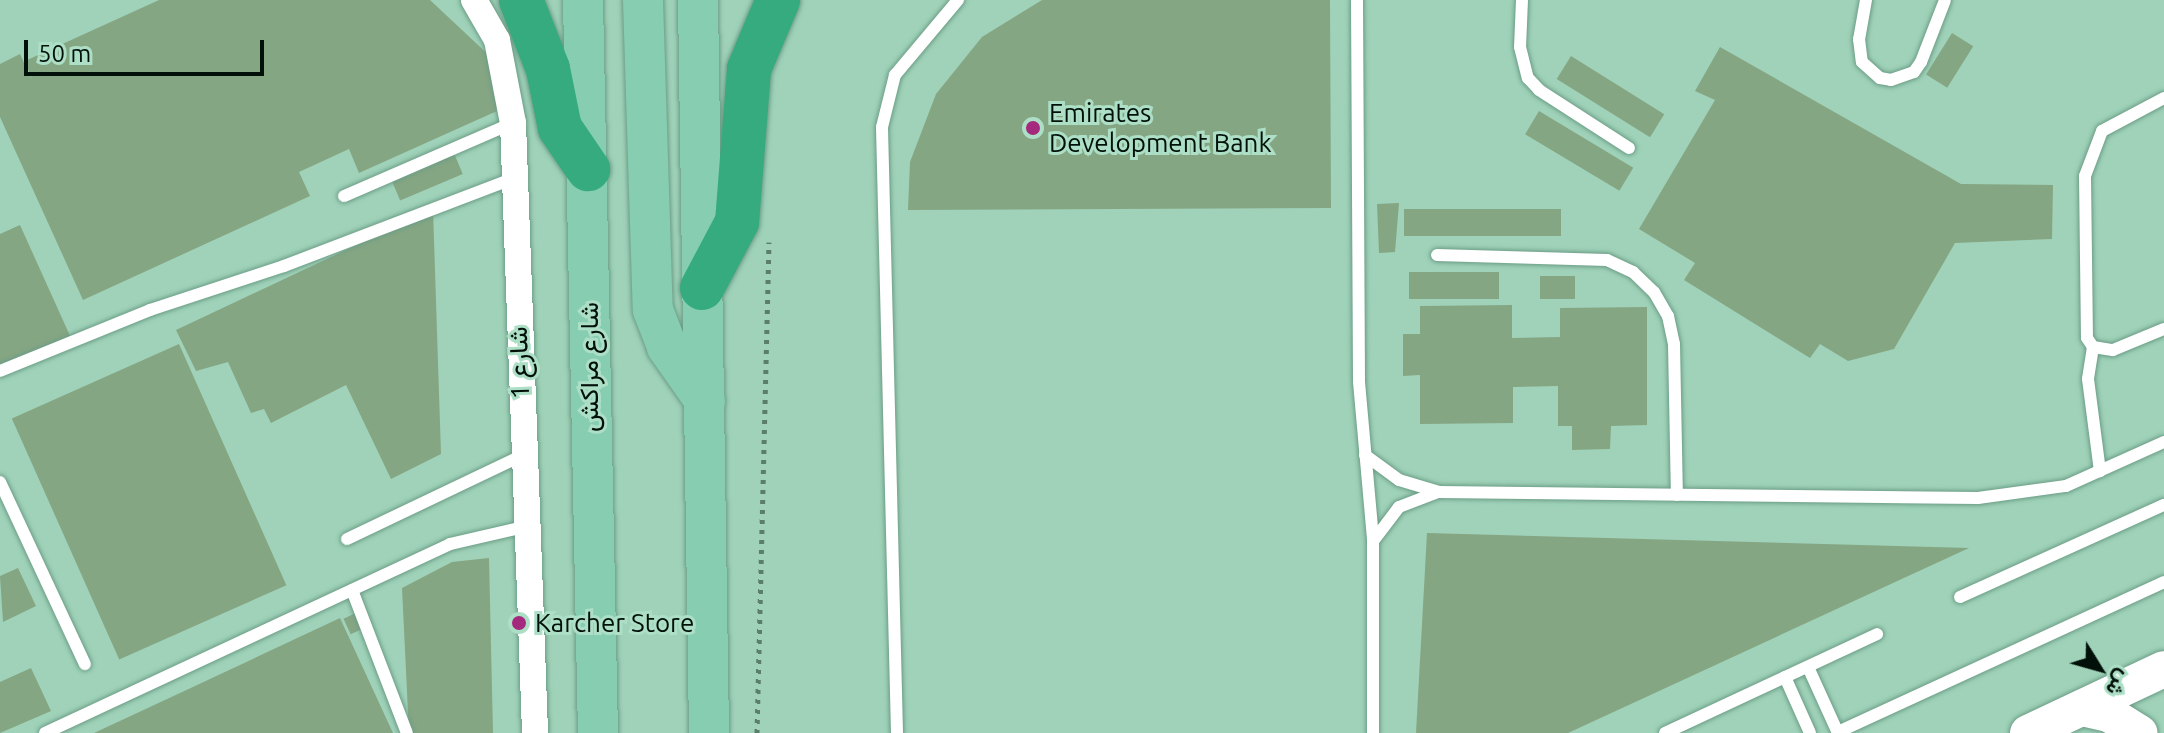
<!DOCTYPE html>
<meta charset="utf-8">
<style>
body{margin:0}
#map{position:relative;width:2164px;height:733px;overflow:hidden;background:#9fd2b9;font-family:Ubuntu,Vazirmatn,sans-serif}
div>[style]{position:absolute}
[style*='--x']{left:calc(var(--x)*1px);top:calc(var(--y)*1px);width:calc(var(--w)*1px);rotate:calc(var(--a)*1deg)}
.building>*{inset:0;background:#85a683;transform-origin:0 0}
.path>*{height:5px;margin-top:-2.5px;transform-origin:0;background:repeating-linear-gradient(90deg,#5a7d6c 0 4px,transparent 0 10px)}
.roads{filter:drop-shadow(0 0 2px #6c9d86) drop-shadow(0 0 2px #6c9d86)}
.lane>*{height:12px;margin:-6px;padding:0 6px;transform-origin:6px;border-radius:6px;background:#fff}
.street>*{height:26px;margin:-13px;padding:0 13px;transform-origin:13px;border-radius:13px;background:#fff}
.secondary>*{height:36px;margin:-18px;padding:0 18px;transform-origin:18px;border-radius:18px;background:#fff}
.primary>*{height:40px;margin:-20px;padding:0 20px;transform-origin:20px;border-radius:20px;background:#86cdb2}
.highway>*{height:44px;margin:-22px;padding:0 22px;transform-origin:22px;border-radius:22px;background:#35ab7f}
.dots>*{width:22px;height:22px;translate:-50% -50%;box-sizing:border-box;border:4px solid #acdfc6;border-radius:50%}
span{translate:-50% -50%;white-space:nowrap;text-align:center;line-height:1.15;-webkit-text-stroke:6px #acdfc6;paint-order:stroke}
.poi-label{font-size:26px;color:#011009}
.left{translate:0 -50%;text-align:left}
.street-label{font-size:26px;color:#011009}
.north{position:absolute;left:2060px;top:629px;width:80px;height:80px;-webkit-text-stroke:6px #acdfc6;paint-order:stroke;rotate:127deg;font-size:22px;font-weight:700;line-height:32px;text-align:center;color:#011009}
.north::after{content:'';display:block;margin:auto;width:28px;height:36px;background:#011009;clip-path:polygon(50% 0,100% 100%,50% 72%,0 100%)}
.scale{position:absolute;left:24px;top:40px;width:240px;height:36px;box-sizing:border-box;border:4px solid #011009;border-top:0;padding-left:10px;font-size:24px;line-height:28px;white-space:nowrap;color:#011009;-webkit-text-stroke:6px #acdfc6;paint-order:stroke}
</style>
<div id="map">
<div class="building">
<div style="clip-path:polygon(159px 0,430px 0,494px 60px,497px 111px,359px 173px,349px 149px,299px 172px,310px 196px,83px 300px,0 117px,0 64px,20px 54px,32px 80px,25px 61px)"></div>
<div style="clip-path:polygon(1042px 0,1330px 0,1331px 208px,908px 210px,910px 162px,936px 94px,982px 37px)"></div>
<div style="left:1952px;top:33px;width:25px;height:49px;rotate:32deg"></div>
<div style="clip-path:polygon(1720px 47px,1961px 184px,2053px 185px,2052px 239px,1955px 243px,1894px 349px,1848px 361px,1820px 344px,1810px 358px,1684px 280px,1695px 263px,1639px 229px,1715px 100px,1695px 91px)"></div>
<div style="left:1571px;top:56px;width:110px;height:27px;rotate:32deg"></div>
<div style="left:1539px;top:111px;width:110px;height:27px;rotate:31deg"></div>
<div style="left:453px;top:151px;width:25px;height:68px;rotate:67deg"></div>
<div style="clip-path:polygon(1399px 203px,1395px 252px,1379px 253px,1377px 204px)"></div>
<div style="clip-path:polygon(433px 209px,441px 454px,391px 479px,346px 385px,271px 423px,264px 409px,251px 413px,228px 362px,196px 371px,176px 330px)"></div>
<div style="left:1404px;top:209px;width:157px;height:27px"></div>
<div style="clip-path:polygon(20px 225px,71px 338px,0 370px,0 234px)"></div>
<div style="left:1499px;top:272px;width:27px;height:90px;rotate:90deg"></div>
<div style="left:1575px;top:276px;width:23px;height:35px;rotate:90deg"></div>
<div style="clip-path:polygon(1512px 305px,1512px 338px,1560px 337px,1560px 308px,1647px 307px,1647px 425px,1611px 426px,1610px 449px,1572px 450px,1572px 426px,1558px 426px,1558px 386px,1513px 387px,1513px 423px,1420px 424px,1420px 375px,1403px 376px,1403px 334px,1420px 334px,1420px 306px)"></div>
<div style="left:179px;top:344px;width:264px;height:183px;rotate:66deg"></div>
<div style="clip-path:polygon(1427px 533px,1969px 548px,1568px 733px,1416px 733px)"></div>
<div style="clip-path:polygon(489px 558px,493px 733px,409px 733px,402px 588px,452px 562px)"></div>
<div style="clip-path:polygon(18px 568px,36px 606px,3px 622px,0 576px)"></div>
<div style="left:358px;top:612px;width:17px;height:16px;rotate:65deg"></div>
<div style="clip-path:polygon(340px 618px,393px 733px,94px 733px,180px 693px)"></div>
<div style="clip-path:polygon(31px 668px,51px 711px,0 733px,0 682px)"></div>
</div>
<div class="path">
<div style="--x:757;--y:733;--w:491;--a:-88.6"></div>
</div>
<div class="roads">
<div class="lane">
<div style="--x:1357;--y:0;--w:382;--a:89.7"></div>
<div style="--x:1359;--y:382;--w:159;--a:84.9"></div>
<div style="--x:1373;--y:540;--w:193;--a:90"></div>
<div style="--x:1522;--y:0;--w:47;--a:92.4"></div>
<div style="--x:1520;--y:47;--w:32;--a:76"></div>
<div style="--x:1528;--y:78;--w:16;--a:47"></div>
<div style="--x:1539;--y:90;--w:107;--a:32.8"></div>
<div style="--x:1866;--y:0;--w:40;--a:100"></div>
<div style="--x:1859;--y:39;--w:23;--a:83"></div>
<div style="--x:1862;--y:62;--w:24;--a:42"></div>
<div style="--x:1880;--y:78;--w:11;--a:10"></div>
<div style="--x:1891;--y:80;--w:24;--a:-19"></div>
<div style="--x:1914;--y:72;--w:12;--a:-55"></div>
<div style="--x:1921;--y:62;--w:66;--a:-68.8"></div>
<div style="--x:2164;--y:98;--w:70;--a:152"></div>
<div style="--x:2102;--y:131;--w:48;--a:110.7"></div>
<div style="--x:2085;--y:176;--w:162;--a:89.3"></div>
<div style="--x:2087;--y:338;--w:11;--a:56"></div>
<div style="--x:2093;--y:347;--w:20;--a:9"></div>
<div style="--x:2113;--y:350;--w:55;--a:-22.4"></div>
<div style="--x:344;--y:196;--w:184;--a:-23.4"></div>
<div style="--x:1437;--y:255;--w:170;--a:1.7"></div>
<div style="--x:1607;--y:260;--w:29;--a:25"></div>
<div style="--x:1633;--y:272;--w:29;--a:44"></div>
<div style="--x:1654;--y:292;--w:28;--a:60"></div>
<div style="--x:1668;--y:316;--w:29;--a:78"></div>
<div style="--x:1674;--y:344;--w:151;--a:88.9"></div>
<div style="--x:2093;--y:347;--w:32;--a:99"></div>
<div style="--x:2088;--y:379;--w:93;--a:82.6"></div>
<div style="--x:0;--y:371;--w:162;--a:-22.1"></div>
<div style="--x:150;--y:310;--w:141;--a:-18.2"></div>
<div style="--x:284;--y:266;--w:246;--a:-20.9"></div>
<div style="--x:1365;--y:455;--w:42;--a:36.3"></div>
<div style="--x:1399;--y:480;--w:42;--a:16.7"></div>
<div style="--x:1439;--y:492;--w:539;--a:0.64"></div>
<div style="--x:1978;--y:498;--w:89;--a:-7.8"></div>
<div style="--x:2066;--y:486;--w:107;--a:-24.2"></div>
<div style="--x:0;--y:482;--w:201;--a:65"></div>
<div style="--x:347;--y:539;--w:193;--a:-25.5"></div>
<div style="--x:1374;--y:540;--w:41;--a:-52.9"></div>
<div style="--x:1399;--y:507;--w:40;--a:-21"></div>
<div style="--x:352;--y:590;--w:153;--a:69"></div>
<div style="--x:1960;--y:597;--w:224;--a:-24.3"></div>
<div style="--x:1808;--y:667;--w:72;--a:65.6"></div>
<div style="--x:1785;--y:677;--w:61;--a:65.9"></div>
<div style="--x:1838;--y:732;--w:359;--a:-24.7"></div>
<div style="--x:45;--y:733;--w:447;--a:-25"></div>
<div style="--x:450;--y:544;--w:76;--a:-12.9"></div>
<div style="--x:897;--y:733;--w:606;--a:-91.42"></div>
<div style="--x:882;--y:127;--w:54;--a:-76"></div>
<div style="--x:895;--y:75;--w:98;--a:-50"></div>
<div style="--x:1665;--y:733;--w:234;--a:-25"></div>
</div>
<div class="street">
<div style="--x:474;--y:0;--w:46;--a:60.1"></div>
<div style="--x:497;--y:40;--w:85;--a:79.1"></div>
<div style="--x:513;--y:123;--w:610;--a:87.93"></div>
</div>
<div class="secondary">
<div style="--x:2082;--y:708;--w:28;--a:13"></div>
<div style="--x:2109;--y:714;--w:36;--a:32"></div>
<div style="--x:2028;--y:733;--w:150;--a:-25.2"></div>
</div>
<div class="primary">
<div style="--x:583;--y:0;--w:733;--a:88.83"></div>
<div style="--x:643;--y:0;--w:310;--a:88.2"></div>
<div style="--x:653;--y:310;--w:40;--a:69"></div>
<div style="--x:667;--y:347;--w:66;--a:54.9"></div>
<div style="--x:698;--y:0;--w:733;--a:89.14"></div>
</div>
<div class="highway">
<div style="--x:521;--y:0;--w:74;--a:68.6"></div>
<div style="--x:548;--y:69;--w:60;--a:78.5"></div>
<div style="--x:560;--y:128;--w:50;--a:55.7"></div>
<div style="--x:702;--y:288;--w:75;--a:-62.1"></div>
<div style="--x:737;--y:222;--w:153;--a:-85.5"></div>
<div style="--x:749;--y:69;--w:75;--a:-67.2"></div>
</div>
</div>
<div class="dots">
<div style="left:1033px;top:128px;background:#a5297d"></div>
<div style="left:519px;top:623px;background:#a5297d"></div>
</div>
<div class="poi-label">
<span class="left" style="left:1049px;top:128px">Emirates<br>Development Bank</span>
<span class="left" style="left:535px;top:623px">Karcher Store</span>
</div>
<div class="street-label">
<span style="left:519px;top:363px;rotate:-92deg">شارع 1</span>
<span style="left:589px;top:367px;rotate:-90deg">شارع مراكش</span>
</div>
<div class="north">ش</div>
<div class="scale">50 m</div>
</div>
